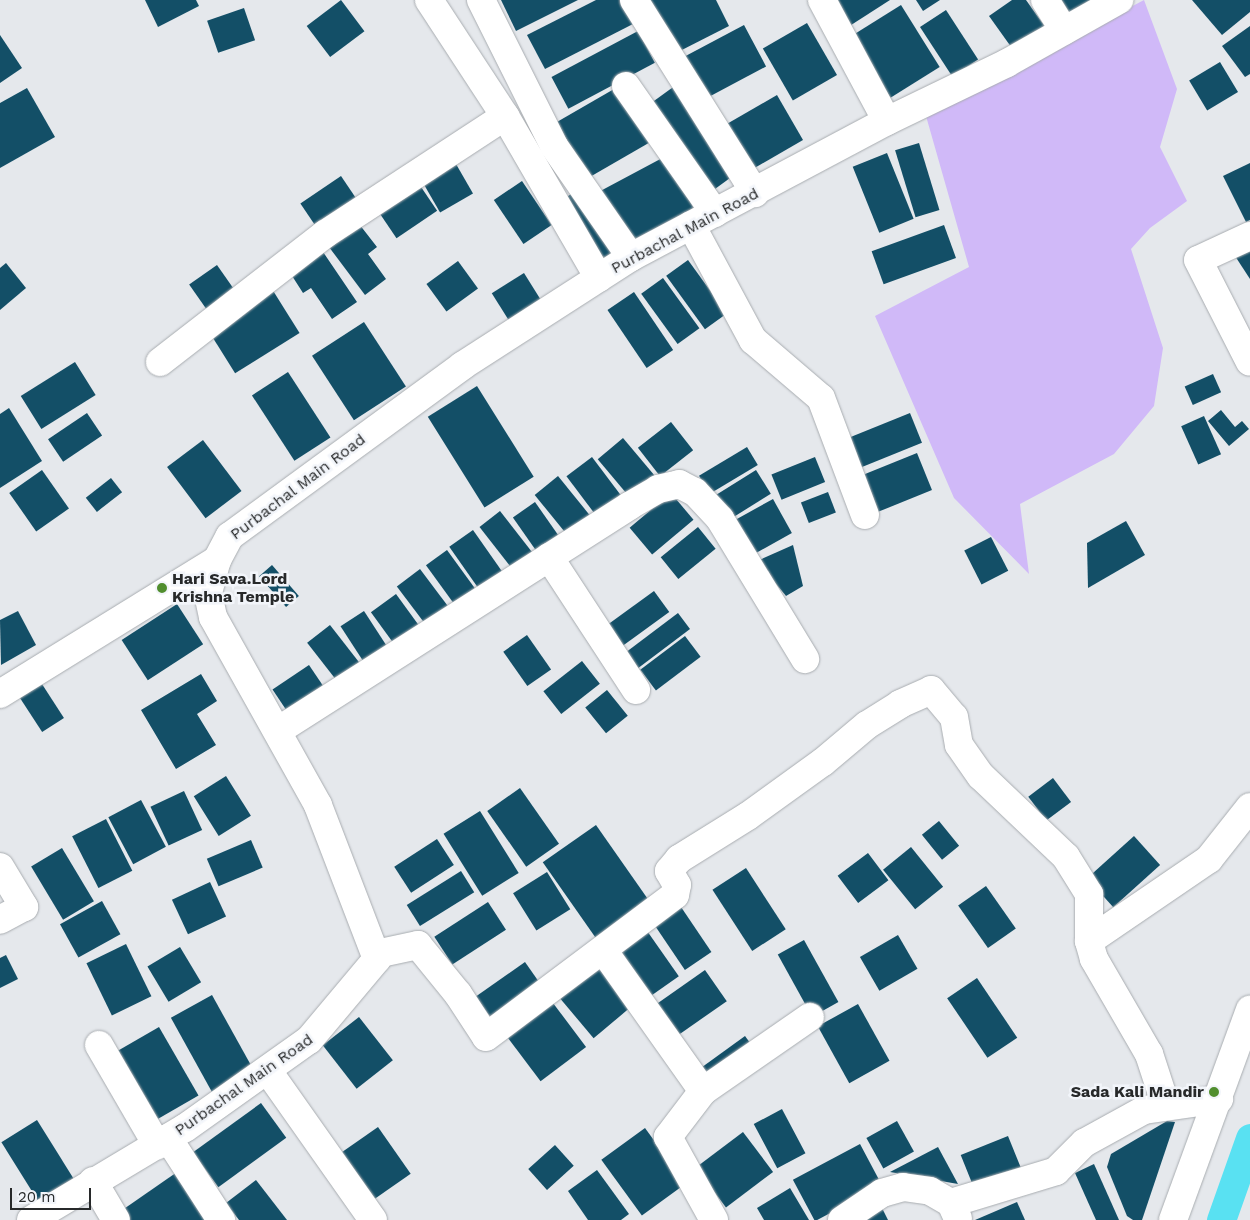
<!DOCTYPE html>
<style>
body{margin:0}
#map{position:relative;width:1250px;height:1220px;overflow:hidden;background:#e5e8ec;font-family:"Work Sans",sans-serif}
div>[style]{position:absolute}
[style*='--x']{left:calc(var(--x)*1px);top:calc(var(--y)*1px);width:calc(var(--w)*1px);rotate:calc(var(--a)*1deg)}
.green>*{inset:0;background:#d0b9f8}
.canal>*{height:29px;margin:-14.5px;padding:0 14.5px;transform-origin:14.5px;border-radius:14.5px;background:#59e1f2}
.building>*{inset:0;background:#134f67;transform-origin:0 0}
.roads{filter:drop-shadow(0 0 1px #a8acb0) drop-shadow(0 0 1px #a8acb0)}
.minor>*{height:28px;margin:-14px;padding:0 14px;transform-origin:14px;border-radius:14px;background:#fff}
.dots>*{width:14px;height:14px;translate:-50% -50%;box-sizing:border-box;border:2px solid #f2f5fa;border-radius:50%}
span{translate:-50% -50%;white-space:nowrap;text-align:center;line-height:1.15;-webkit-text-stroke:5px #f2f5fa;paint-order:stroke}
.street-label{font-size:16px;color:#27292a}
.poi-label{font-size:16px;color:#27292a;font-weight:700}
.left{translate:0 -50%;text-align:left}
.right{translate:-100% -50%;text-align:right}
.scale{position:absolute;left:10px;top:1188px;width:81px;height:22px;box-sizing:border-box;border:2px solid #27292a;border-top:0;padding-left:6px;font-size:15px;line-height:18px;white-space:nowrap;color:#27292a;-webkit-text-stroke:4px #f2f5fa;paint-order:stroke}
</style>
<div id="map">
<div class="green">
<div style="clip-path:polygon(1144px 0,1177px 89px,1160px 147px,1187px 201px,1150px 228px,1131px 249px,1163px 348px,1154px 406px,1114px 454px,1020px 504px,1029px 574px,954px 498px,875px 316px,969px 267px,926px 116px)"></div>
</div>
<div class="canal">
<div style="--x:1221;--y:1220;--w:87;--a:-70.5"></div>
</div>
<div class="building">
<div style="clip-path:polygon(145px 0,196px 0,199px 6px,158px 27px)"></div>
<div style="left:341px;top:0;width:39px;height:43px;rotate:53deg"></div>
<div style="clip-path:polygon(501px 0,578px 0,516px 31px)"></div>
<div style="clip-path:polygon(596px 0,621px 0,633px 24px,545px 69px,527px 35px)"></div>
<div style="clip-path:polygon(642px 0,716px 0,729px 26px,670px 56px)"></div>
<div style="clip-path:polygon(830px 0,890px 0,848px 27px)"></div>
<div style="clip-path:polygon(916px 0,940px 0,923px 11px)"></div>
<div style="clip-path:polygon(1012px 0,1026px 0,1046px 28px,1014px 51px,989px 16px)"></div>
<div style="clip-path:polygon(1060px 0,1109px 0,1066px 28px)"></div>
<div style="clip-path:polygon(1192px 0,1250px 0,1250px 12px,1222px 35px)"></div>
<div style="left:901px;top:5px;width:73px;height:58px;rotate:58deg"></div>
<div style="left:244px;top:8px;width:34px;height:39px;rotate:71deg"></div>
<div style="left:946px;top:10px;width:59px;height:31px;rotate:57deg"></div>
<div style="left:807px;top:23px;width:60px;height:51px;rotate:60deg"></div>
<div style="left:744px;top:25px;width:47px;height:72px;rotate:62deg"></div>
<div style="clip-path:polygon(1250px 26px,1250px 74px,1245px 77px,1222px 46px)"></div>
<div style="left:638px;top:31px;width:36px;height:98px;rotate:62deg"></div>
<div style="clip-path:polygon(0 35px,22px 68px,0 83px)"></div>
<div style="left:1220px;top:62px;width:35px;height:36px;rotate:59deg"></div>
<div style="left:621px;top:85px;width:64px;height:81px;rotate:60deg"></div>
<div style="left:676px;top:85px;width:107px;height:38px;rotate:54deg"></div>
<div style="clip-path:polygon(27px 88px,55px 137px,0 168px,0 103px)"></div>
<div style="left:777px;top:95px;width:52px;height:59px;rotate:60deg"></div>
<div style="left:919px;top:143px;width:70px;height:25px;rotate:73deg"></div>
<div style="left:887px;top:153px;width:71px;height:37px;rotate:68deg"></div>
<div style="left:666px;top:156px;width:61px;height:77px;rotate:62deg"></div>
<div style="clip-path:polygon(1250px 163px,1250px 220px,1246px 222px,1223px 176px)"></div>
<div style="left:456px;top:164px;width:34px;height:38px;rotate:60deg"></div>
<div style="left:341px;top:176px;width:32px;height:49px;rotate:56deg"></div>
<div style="left:417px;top:181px;width:36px;height:49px;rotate:56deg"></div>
<div style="left:522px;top:181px;width:53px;height:34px;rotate:56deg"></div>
<div style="left:580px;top:188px;width:80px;height:27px;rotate:56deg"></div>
<div style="clip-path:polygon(356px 220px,377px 247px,368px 254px,386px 279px,365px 295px,326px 243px)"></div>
<div style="left:944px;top:225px;width:35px;height:77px;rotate:70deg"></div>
<div style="clip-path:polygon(319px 246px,357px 302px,332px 319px,311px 288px,303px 293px,287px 268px)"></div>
<div style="clip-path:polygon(1250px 248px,1250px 279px,1235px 256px)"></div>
<div style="left:688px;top:260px;width:66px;height:27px;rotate:54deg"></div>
<div style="left:458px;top:261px;width:34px;height:39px;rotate:54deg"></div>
<div style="clip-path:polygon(6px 263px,26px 288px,0 310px,0 268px)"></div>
<div style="left:217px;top:265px;width:33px;height:34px;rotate:55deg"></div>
<div style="left:524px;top:273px;width:38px;height:38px;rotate:58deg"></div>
<div style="left:663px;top:278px;width:62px;height:27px;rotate:54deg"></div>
<div style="left:272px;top:289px;width:52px;height:76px;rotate:58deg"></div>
<div style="left:634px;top:292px;width:70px;height:32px;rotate:56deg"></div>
<div style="left:364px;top:322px;width:77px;height:62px;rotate:57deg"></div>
<div style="left:75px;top:362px;width:39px;height:64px;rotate:58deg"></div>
<div style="left:288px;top:372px;width:78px;height:43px;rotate:57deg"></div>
<div style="left:1213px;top:374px;width:20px;height:31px;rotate:66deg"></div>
<div style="left:477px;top:386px;width:107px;height:58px;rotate:58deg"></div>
<div style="clip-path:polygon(9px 408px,42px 461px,0 488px,0 414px)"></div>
<div style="clip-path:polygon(1221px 410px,1235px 427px,1242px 421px,1249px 429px,1229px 446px,1208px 421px)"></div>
<div style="left:87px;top:413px;width:27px;height:47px;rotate:56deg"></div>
<div style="left:910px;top:413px;width:32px;height:68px;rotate:68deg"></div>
<div style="left:1204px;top:416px;width:42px;height:25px;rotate:66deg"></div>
<div style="left:671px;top:422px;width:36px;height:42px;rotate:52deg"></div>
<div style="left:623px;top:438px;width:52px;height:33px;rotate:50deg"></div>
<div style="left:203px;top:440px;width:64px;height:45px;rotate:53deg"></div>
<div style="left:747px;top:447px;width:21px;height:56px;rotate:59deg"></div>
<div style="left:917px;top:453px;width:40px;height:58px;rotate:68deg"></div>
<div style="left:592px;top:457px;width:51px;height:32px;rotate:53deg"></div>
<div style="left:815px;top:457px;width:27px;height:47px;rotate:68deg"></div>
<div style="left:42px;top:470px;width:47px;height:40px;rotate:55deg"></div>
<div style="left:756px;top:470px;width:28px;height:51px;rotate:58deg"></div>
<div style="left:558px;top:476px;width:53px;height:30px;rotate:51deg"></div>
<div style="left:111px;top:478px;width:18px;height:32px;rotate:52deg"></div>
<div style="left:828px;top:492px;width:22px;height:29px;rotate:69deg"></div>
<div style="left:671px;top:493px;width:35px;height:54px;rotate:50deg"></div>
<div style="left:773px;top:499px;width:39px;height:48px;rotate:61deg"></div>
<div style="left:535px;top:502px;width:47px;height:27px;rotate:55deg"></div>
<div style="left:500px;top:511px;width:57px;height:26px;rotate:52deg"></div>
<div style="clip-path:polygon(1126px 521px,1145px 555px,1088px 588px,1087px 543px)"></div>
<div style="left:698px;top:527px;width:28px;height:48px;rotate:51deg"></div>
<div style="left:473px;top:530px;width:59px;height:29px;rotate:55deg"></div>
<div style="left:991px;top:537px;width:38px;height:30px;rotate:63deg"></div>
<div style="clip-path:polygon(793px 545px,803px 586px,786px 596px,757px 561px)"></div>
<div style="left:447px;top:550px;width:56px;height:26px;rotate:54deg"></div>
<div style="left:272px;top:565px;width:41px;height:17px;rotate:49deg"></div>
<div style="left:420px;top:569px;width:54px;height:29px;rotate:53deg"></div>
<div style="left:654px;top:591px;width:26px;height:60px;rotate:54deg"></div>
<div style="left:396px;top:594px;width:48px;height:31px;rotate:54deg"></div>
<div style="left:177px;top:604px;width:48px;height:66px;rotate:57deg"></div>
<div style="clip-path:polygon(18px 611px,36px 645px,1px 665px,0 620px)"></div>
<div style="left:364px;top:611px;width:51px;height:28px;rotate:57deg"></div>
<div style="left:678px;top:613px;width:20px;height:66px;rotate:53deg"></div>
<div style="left:330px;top:625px;width:51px;height:29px;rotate:52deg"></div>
<div style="left:527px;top:635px;width:42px;height:29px;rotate:55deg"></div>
<div style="left:685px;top:636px;width:26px;height:56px;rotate:53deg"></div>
<div style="left:582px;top:661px;width:29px;height:49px;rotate:52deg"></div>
<div style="left:309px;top:665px;width:32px;height:44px;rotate:56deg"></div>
<div style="clip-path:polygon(201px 674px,217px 701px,197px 714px,216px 745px,176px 769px,141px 710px)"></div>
<div style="left:40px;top:681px;width:44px;height:26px;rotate:57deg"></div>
<div style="left:607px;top:690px;width:33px;height:28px;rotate:51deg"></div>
<div style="left:226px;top:776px;width:47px;height:38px;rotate:58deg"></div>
<div style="left:1053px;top:778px;width:30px;height:31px;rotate:53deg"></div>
<div style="left:520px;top:788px;width:68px;height:40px;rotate:55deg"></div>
<div style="left:184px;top:791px;width:43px;height:37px;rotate:65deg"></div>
<div style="left:141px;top:800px;width:53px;height:37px;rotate:62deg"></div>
<div style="left:480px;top:811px;width:73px;height:43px;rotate:58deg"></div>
<div style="left:106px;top:819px;width:58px;height:38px;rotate:63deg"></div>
<div style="left:939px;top:821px;width:32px;height:22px;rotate:51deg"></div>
<div style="left:596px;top:825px;width:98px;height:65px;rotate:55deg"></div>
<div style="left:1134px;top:836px;width:39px;height:63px;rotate:48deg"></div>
<div style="left:437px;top:839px;width:31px;height:51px;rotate:57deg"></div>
<div style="left:251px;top:840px;width:30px;height:48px;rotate:67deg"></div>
<div style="left:911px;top:847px;width:51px;height:36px;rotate:51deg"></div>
<div style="left:62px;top:848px;width:62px;height:36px;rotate:59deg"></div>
<div style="left:868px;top:853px;width:34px;height:38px;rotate:53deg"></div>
<div style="left:746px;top:868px;width:73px;height:40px;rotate:57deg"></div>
<div style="left:461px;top:871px;width:25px;height:64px;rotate:58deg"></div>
<div style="left:547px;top:872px;width:44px;height:40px;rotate:58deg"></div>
<div style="left:210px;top:882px;width:38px;height:42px;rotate:65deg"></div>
<div style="left:986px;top:886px;width:52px;height:34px;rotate:55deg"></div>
<div style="left:102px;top:901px;width:38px;height:48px;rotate:61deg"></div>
<div style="left:488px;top:902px;width:33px;height:64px;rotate:57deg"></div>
<div style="left:679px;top:904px;width:58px;height:32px;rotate:56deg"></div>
<div style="left:645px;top:928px;width:59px;height:43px;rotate:55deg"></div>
<div style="left:898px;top:935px;width:39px;height:44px;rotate:60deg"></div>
<div style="left:804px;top:940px;width:71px;height:30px;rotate:61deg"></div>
<div style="left:126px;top:944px;width:58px;height:44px;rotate:64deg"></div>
<div style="left:180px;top:947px;width:41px;height:38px;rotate:59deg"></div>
<div style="clip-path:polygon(6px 955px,18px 979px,0 988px,0 958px)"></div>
<div style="left:525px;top:962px;width:29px;height:60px;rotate:55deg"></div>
<div style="left:600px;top:965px;width:52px;height:52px;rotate:50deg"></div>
<div style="left:705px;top:970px;width:38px;height:63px;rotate:55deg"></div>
<div style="left:977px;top:978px;width:72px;height:36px;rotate:56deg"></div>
<div style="left:212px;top:995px;width:85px;height:47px;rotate:61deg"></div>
<div style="left:553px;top:1003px;width:55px;height:57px;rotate:53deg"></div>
<div style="left:858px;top:1004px;width:65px;height:46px;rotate:61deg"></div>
<div style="left:359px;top:1017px;width:55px;height:46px;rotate:52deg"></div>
<div style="left:159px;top:1027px;width:79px;height:48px;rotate:60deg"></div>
<div style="left:745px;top:1036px;width:19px;height:64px;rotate:54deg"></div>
<div style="left:261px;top:1103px;width:43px;height:84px;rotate:54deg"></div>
<div style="left:782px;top:1109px;width:50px;height:32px;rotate:62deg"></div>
<div style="left:37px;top:1120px;width:71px;height:42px;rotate:58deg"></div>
<div style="left:897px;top:1121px;width:35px;height:35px;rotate:61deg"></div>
<div style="clip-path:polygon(1167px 1121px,1175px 1122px,1142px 1220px,1133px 1220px,1127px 1216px,1107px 1167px,1111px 1154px)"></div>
<div style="left:378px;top:1127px;width:57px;height:49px;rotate:55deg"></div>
<div style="left:645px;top:1128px;width:69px;height:54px;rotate:54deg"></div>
<div style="left:743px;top:1132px;width:50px;height:59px;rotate:53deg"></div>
<div style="left:1008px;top:1136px;width:37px;height:51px;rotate:68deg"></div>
<div style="left:860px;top:1144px;width:47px;height:76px;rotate:62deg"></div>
<div style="left:555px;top:1145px;width:28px;height:36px;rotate:48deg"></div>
<div style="clip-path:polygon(938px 1147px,958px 1184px,890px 1172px)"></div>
<div style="clip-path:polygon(1094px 1164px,1119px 1220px,1096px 1220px,1075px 1173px)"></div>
<div style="clip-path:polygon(180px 1170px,215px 1220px,123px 1220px,118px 1213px)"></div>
<div style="clip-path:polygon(597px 1170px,629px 1214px,621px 1220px,588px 1220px,568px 1191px)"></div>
<div style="clip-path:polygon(256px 1180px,287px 1220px,239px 1220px,226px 1203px)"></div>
<div style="clip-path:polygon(790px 1188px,809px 1220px,764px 1220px,757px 1208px)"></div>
<div style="clip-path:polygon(1017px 1202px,1025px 1220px,975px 1220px)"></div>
<div style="clip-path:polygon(882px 1208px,888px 1220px,859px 1220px)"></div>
</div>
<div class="roads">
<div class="minor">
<div style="--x:429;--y:0;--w:139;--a:56.8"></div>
<div style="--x:505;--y:116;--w:187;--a:59.9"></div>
<div style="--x:481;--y:0;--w:163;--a:63.4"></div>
<div style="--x:554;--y:146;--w:135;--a:55.3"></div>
<div style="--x:634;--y:0;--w:228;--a:57.9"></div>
<div style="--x:822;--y:0;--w:137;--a:61.8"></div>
<div style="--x:1045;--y:0;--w:36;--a:58"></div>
<div style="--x:626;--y:86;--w:155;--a:55"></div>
<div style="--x:691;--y:225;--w:131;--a:61.7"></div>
<div style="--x:753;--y:340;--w:89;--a:40.5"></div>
<div style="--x:821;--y:398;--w:125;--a:69.4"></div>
<div style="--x:1250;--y:236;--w:57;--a:155.2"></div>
<div style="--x:1198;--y:260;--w:114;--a:63"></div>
<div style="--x:160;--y:362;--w:209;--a:-37.8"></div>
<div style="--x:325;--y:234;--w:215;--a:-33.2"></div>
<div style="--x:549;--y:557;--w:159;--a:56.8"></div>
<div style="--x:0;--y:694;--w:255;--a:-31.7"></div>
<div style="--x:279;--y:730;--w:416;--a:-32.6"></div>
<div style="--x:629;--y:506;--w:34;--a:-30"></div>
<div style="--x:658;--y:489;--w:22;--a:-13"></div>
<div style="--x:679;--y:484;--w:18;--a:27"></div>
<div style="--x:695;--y:492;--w:37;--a:47"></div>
<div style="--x:720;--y:519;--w:164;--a:58.7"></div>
<div style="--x:0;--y:867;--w:47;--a:59"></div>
<div style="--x:24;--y:907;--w:27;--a:152"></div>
<div style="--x:603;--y:950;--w:173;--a:54.7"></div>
<div style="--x:703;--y:1091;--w:58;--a:127.3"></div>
<div style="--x:668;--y:1137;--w:95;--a:61"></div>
<div style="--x:376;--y:954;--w:43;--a:-12.1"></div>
<div style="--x:418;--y:945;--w:63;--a:50.8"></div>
<div style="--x:458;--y:994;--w:51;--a:56.9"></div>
<div style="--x:486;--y:1037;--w:236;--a:-36.9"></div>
<div style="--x:675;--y:895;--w:10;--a:-79"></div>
<div style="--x:677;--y:885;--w:16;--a:-120"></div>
<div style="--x:669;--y:871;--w:16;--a:-50"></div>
<div style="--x:679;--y:859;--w:81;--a:-31.9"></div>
<div style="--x:748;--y:816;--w:92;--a:-35.8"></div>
<div style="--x:823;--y:762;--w:57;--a:-40.1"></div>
<div style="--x:867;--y:725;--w:39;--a:-32"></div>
<div style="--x:900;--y:704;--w:34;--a:-24"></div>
<div style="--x:931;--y:690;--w:35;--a:50"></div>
<div style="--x:954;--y:717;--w:28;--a:80"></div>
<div style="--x:959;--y:745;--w:38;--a:55"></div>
<div style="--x:981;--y:776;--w:117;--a:43.6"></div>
<div style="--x:1066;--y:857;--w:44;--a:58.1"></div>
<div style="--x:1089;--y:894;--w:47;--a:90"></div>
<div style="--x:99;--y:1045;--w:116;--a:59.9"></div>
<div style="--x:268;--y:1071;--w:182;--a:54.8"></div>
<div style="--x:703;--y:1091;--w:130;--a:-34.7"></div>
<div style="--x:1166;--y:1106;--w:55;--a:-108.1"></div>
<div style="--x:1149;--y:1054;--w:110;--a:-120.1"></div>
<div style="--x:1094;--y:959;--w:19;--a:-106"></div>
<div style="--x:1089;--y:941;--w:145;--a:-34.3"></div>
<div style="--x:1209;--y:859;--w:66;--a:-51.7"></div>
<div style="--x:168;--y:1138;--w:98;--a:57.1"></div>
<div style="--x:93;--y:1181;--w:45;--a:59.5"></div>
<div style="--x:951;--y:1203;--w:110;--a:-16.9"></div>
<div style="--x:1056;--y:1171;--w:40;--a:-45"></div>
<div style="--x:1084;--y:1143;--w:68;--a:-28.8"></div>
<div style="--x:1144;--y:1110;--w:76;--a:-8.3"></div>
<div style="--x:31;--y:1220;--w:179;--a:-30.9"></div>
<div style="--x:185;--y:1128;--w:152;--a:-35.4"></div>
<div style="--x:309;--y:1040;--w:106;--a:-50"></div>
<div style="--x:377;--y:959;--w:165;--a:-111"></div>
<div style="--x:318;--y:805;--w:215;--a:-119.2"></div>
<div style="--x:213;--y:617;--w:25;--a:-102"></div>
<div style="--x:208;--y:593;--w:34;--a:-75"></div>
<div style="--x:217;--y:560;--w:27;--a:-62"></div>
<div style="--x:230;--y:536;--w:288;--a:-36.2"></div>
<div style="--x:462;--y:366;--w:201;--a:-32.8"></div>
<div style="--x:631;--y:257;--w:290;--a:-28"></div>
<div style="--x:887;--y:121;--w:133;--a:-25.8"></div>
<div style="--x:1007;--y:63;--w:129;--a:-29.4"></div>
<div style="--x:842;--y:1220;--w:48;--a:-34"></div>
<div style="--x:882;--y:1193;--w:22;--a:-16"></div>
<div style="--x:903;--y:1187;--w:27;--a:8"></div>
<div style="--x:930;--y:1191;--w:24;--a:30"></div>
<div style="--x:951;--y:1203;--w:17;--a:66"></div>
<div style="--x:1173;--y:1220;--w:224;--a:-69.9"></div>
</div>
</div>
<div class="dots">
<div style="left:162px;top:588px;background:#518e2e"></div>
<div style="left:1214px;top:1092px;background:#518e2e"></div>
</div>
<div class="street-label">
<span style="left:685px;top:231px;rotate:-28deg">Purbachal Main Road</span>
<span style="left:298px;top:487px;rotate:-37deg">Purbachal Main Road</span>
<span style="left:244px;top:1085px;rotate:-35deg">Purbachal Main Road</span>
</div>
<div class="poi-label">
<span class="left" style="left:172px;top:588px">Hari Sava.Lord<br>Krishna Temple</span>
<span class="right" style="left:1204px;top:1092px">Sada Kali Mandir</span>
</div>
<div class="scale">20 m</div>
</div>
